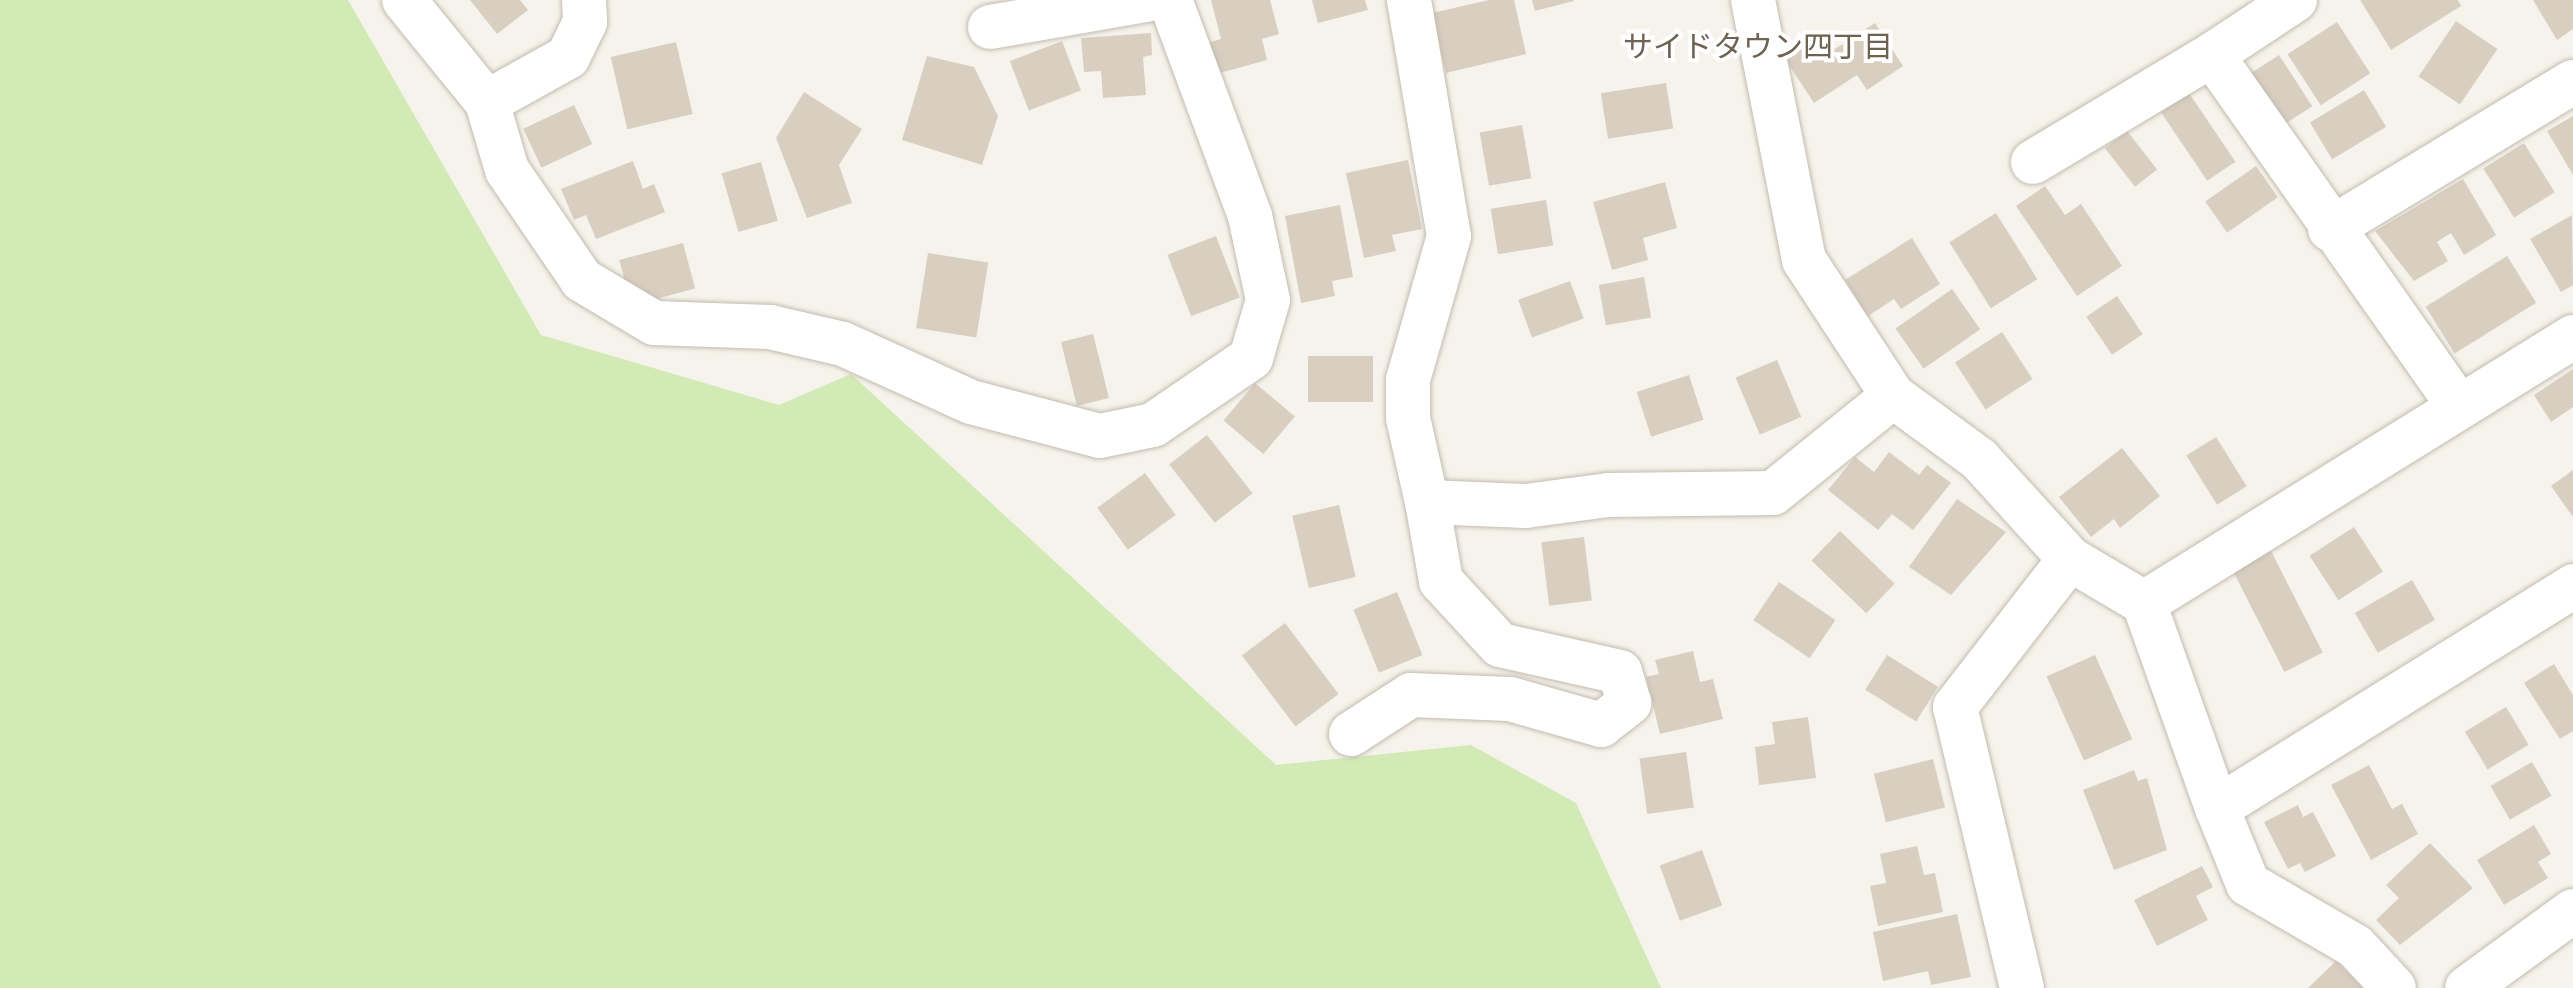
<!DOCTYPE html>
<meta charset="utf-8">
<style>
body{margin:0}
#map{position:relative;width:2573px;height:988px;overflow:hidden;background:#f6f3ec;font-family:"Asap Condensed","Noto Sans JP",sans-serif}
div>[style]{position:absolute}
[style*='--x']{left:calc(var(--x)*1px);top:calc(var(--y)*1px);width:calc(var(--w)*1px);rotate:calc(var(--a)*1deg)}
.green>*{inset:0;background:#d2eab5}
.building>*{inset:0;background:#d8cfc1;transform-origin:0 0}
.roads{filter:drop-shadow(0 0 2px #c2bbae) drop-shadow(0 0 2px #c2bbae)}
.minor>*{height:44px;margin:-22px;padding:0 22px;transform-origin:22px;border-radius:22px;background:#fff}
span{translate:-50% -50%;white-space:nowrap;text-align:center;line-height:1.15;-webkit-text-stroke:8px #fff;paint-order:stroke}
.neighbourhood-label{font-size:30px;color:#6e6250}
</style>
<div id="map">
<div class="green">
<div style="clip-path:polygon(0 0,348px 0,541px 335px,779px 405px,851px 374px,1276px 765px,1471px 745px,1576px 803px,1661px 988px,0 988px)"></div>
</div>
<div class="building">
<div style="clip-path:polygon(470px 0,520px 0,528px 10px,497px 34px)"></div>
<div style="clip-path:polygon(1211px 0,1270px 0,1279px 34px,1262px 39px,1267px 60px,1216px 74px,1207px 43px,1221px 39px)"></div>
<div style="clip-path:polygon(1312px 0,1365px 0,1368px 10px,1318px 23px)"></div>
<div style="clip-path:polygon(1489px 0,1514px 0,1526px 54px,1446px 73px,1432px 13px)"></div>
<div style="clip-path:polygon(1532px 0,1573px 0,1574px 1px,1535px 11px)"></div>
<div style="clip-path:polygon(2360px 0,2458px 0,2461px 6px,2391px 50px)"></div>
<div style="clip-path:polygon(2533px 0,2573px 0,2573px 29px,2557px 40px)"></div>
<div style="left:2456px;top:21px;width:50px;height:67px;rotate:34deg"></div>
<div style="left:2337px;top:22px;width:61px;height:59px;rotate:57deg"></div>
<div style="clip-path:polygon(1875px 23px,1903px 66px,1867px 90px,1857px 75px,1814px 103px,1785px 59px,1825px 33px,1835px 49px)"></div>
<div style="clip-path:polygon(1151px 33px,1152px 55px,1143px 57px,1146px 95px,1103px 98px,1101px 71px,1084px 72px,1081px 38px)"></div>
<div style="left:1062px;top:41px;width:53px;height:56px;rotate:69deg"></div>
<div style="left:676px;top:42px;width:74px;height:67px;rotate:77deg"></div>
<div style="left:2279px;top:55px;width:61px;height:41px;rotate:57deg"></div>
<div style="clip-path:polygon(927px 56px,974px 67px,998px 116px,982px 165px,902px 140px)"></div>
<div style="left:1666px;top:83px;width:46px;height:66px;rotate:81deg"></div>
<div style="left:2364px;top:90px;width:43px;height:63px;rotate:59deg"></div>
<div style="clip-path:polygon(804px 92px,862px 129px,839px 165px,852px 203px,807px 218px,776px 138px)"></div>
<div style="left:2189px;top:93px;width:83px;height:34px;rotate:56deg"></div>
<div style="left:574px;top:105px;width:43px;height:56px;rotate:65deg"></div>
<div style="clip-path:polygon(2573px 116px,2573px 175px,2547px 131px)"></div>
<div style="left:1522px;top:125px;width:54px;height:43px;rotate:80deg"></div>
<div style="left:2127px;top:131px;width:49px;height:28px;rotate:52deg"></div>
<div style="left:2524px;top:143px;width:58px;height:48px;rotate:58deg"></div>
<div style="clip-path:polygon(1408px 160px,1422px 229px,1392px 235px,1396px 251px,1364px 258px,1346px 173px)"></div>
<div style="clip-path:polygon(633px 161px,643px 189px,654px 184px,665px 212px,596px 239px,586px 215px,574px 220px,561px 189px)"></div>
<div style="left:761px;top:162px;width:61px;height:41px;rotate:74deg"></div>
<div style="left:2256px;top:166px;width:38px;height:62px;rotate:55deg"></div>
<div style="clip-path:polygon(2463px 179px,2496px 235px,2464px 255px,2451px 233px,2437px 242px,2448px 261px,2414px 281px,2375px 231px)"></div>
<div style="clip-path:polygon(1665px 182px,1677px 228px,1643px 238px,1648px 260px,1612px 270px,1593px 202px)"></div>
<div style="clip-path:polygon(2045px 186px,2065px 215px,2081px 204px,2122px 266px,2077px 296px,2016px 206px)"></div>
<div style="left:1546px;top:200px;width:46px;height:56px;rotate:81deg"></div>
<div style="clip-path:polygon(1340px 205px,1353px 277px,1332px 281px,1335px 296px,1301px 303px,1285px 216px)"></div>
<div style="left:1996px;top:213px;width:78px;height:55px;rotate:58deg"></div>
<div style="clip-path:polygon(2572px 215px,2573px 285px,2561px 292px,2530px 239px)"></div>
<div style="left:1216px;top:236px;width:66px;height:52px;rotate:69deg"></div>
<div style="clip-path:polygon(1912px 238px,1940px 284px,1901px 309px,1894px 299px,1868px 316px,1845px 280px)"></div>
<div style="left:683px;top:243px;width:47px;height:66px;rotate:75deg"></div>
<div style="left:928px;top:253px;width:61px;height:76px;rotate:9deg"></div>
<div style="left:2507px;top:256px;width:55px;height:96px;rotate:58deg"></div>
<div style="left:1644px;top:277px;width:41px;height:46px;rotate:80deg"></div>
<div style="left:1570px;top:281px;width:40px;height:55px;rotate:70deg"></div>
<div style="left:1952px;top:289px;width:49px;height:69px;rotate:55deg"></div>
<div style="left:2117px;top:296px;width:46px;height:37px;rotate:56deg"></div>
<div style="left:2002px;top:332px;width:56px;height:56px;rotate:57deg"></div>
<div style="left:1093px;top:334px;width:66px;height:33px;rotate:76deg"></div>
<div style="left:1373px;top:356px;width:46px;height:65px;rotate:90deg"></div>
<div style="left:1777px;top:360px;width:62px;height:45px;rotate:67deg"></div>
<div style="clip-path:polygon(2573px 369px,2573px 407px,2551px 422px,2534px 395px)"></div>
<div style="left:1689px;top:375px;width:47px;height:55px;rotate:72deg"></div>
<div style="left:1255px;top:383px;width:52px;height:49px;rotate:40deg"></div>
<div style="left:1207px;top:435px;width:74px;height:48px;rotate:52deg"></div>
<div style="left:2216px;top:437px;width:58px;height:35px;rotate:58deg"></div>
<div style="clip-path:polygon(2122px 448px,2160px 496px,2120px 528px,2114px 519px,2091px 537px,2059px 497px)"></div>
<div style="clip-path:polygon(1889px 452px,1919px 475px,1927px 465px,1951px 483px,1913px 530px,1892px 514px,1878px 530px,1828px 490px,1855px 457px,1874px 472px)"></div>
<div style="clip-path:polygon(2573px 470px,2573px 517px,2551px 486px)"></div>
<div style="left:1145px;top:473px;width:52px;height:59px;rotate:54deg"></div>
<div style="clip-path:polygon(1957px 499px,2006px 532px,1951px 595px,1909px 567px)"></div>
<div style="left:1339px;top:505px;width:74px;height:48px;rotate:77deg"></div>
<div style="left:2354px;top:527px;width:53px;height:53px;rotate:57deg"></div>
<div style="left:1840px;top:531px;width:76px;height:41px;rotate:44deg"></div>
<div style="left:1584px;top:537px;width:64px;height:43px;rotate:83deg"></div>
<div style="left:2271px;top:551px;width:114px;height:43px;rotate:63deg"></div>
<div style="left:2412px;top:580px;width:46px;height:66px;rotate:60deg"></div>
<div style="left:1779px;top:582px;width:68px;height:46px;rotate:34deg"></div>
<div style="left:1397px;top:592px;width:68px;height:47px;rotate:68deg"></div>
<div style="left:1285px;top:623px;width:89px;height:54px;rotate:53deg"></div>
<div style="clip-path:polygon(1693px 651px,1700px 682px,1713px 679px,1723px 719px,1660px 734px,1646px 677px,1659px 674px,1655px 660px)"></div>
<div style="left:1887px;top:655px;width:60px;height:41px;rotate:32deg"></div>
<div style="left:2095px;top:655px;width:92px;height:53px;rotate:66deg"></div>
<div style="clip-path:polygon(2554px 664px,2573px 695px,2573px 731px,2560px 739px,2524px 683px)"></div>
<div style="left:2506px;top:707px;width:44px;height:48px;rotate:59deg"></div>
<div style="clip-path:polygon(1808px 717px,1816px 778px,1759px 785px,1755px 747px,1775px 744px,1772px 722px)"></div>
<div style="left:1686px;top:752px;width:56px;height:47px;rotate:82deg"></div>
<div style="left:1933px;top:759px;width:50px;height:61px;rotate:76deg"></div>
<div style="left:2532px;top:762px;width:39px;height:48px;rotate:60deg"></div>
<div style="clip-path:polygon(2369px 765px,2392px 809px,2402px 804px,2418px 834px,2371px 860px,2331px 785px)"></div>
<div style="clip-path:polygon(2134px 770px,2138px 781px,2147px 778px,2167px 850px,2114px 870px,2083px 790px)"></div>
<div style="clip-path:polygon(2298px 805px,2303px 817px,2313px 812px,2336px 856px,2305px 872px,2300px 863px,2288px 869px,2264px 822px)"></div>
<div style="clip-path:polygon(2534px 825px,2551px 854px,2538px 862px,2548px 878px,2504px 905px,2477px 860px)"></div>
<div style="clip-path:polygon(2430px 843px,2473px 888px,2400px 945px,2376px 920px,2399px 898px,2386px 885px)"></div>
<div style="clip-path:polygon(1917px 846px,1924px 875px,1935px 873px,1943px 912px,1878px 926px,1870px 886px,1886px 883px,1880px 854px)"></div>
<div style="left:1702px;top:850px;width:59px;height:45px;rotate:70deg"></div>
<div style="clip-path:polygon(2202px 866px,2213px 887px,2196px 896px,2208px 920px,2157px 946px,2134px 900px)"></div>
<div style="clip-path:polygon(1957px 914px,1971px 977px,1931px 985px,1928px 971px,1883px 981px,1873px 932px)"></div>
<div style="clip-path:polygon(2336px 961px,2363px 988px,2308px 988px)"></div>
</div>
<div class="roads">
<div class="minor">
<div style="--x:404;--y:0;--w:132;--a:50.9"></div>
<div style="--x:584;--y:0;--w:22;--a:87"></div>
<div style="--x:585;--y:22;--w:39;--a:116"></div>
<div style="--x:568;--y:57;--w:93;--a:150.9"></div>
<div style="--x:487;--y:102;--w:71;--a:73.6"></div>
<div style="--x:507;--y:170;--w:133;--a:55.7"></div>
<div style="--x:582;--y:280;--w:84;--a:30.8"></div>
<div style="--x:654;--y:323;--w:116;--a:2"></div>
<div style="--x:770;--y:327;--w:75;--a:13.1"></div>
<div style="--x:843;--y:344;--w:141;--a:24.4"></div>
<div style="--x:971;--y:402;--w:133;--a:14.8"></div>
<div style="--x:1100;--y:436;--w:54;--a:-11.7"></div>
<div style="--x:1153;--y:425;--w:119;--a:-34.4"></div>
<div style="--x:1251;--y:358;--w:60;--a:-73.7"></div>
<div style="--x:1268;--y:300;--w:86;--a:-102.1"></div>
<div style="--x:1250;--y:216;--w:230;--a:-110.3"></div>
<div style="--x:1409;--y:0;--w:239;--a:80.4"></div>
<div style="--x:1449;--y:236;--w:150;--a:105.9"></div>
<div style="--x:1408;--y:380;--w:38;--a:90"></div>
<div style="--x:1408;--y:418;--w:86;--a:77.3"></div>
<div style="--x:1427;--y:502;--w:99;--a:2.3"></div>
<div style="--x:1526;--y:506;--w:83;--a:-7.6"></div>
<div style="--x:1608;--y:495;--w:165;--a:-0.7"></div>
<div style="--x:1773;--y:493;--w:154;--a:-38.9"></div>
<div style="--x:1753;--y:0;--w:265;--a:78.9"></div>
<div style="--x:1804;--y:260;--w:163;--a:56.8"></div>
<div style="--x:1893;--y:396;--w:107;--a:36.2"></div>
<div style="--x:1979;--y:459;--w:135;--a:47.7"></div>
<div style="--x:2070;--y:559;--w:86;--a:30.7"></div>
<div style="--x:2144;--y:603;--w:218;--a:70.4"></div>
<div style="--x:2217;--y:808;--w:420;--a:-31.9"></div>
<div style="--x:2295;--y:0;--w:100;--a:146.5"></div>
<div style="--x:2212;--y:55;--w:429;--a:54.9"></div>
<div style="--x:990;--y:27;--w:159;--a:-9.8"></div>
<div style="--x:2033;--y:162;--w:209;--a:-30.9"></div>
<div style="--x:2330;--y:229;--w:284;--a:-31.2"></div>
<div style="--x:2144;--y:603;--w:505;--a:-31.8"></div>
<div style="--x:1351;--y:734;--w:72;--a:-33"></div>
<div style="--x:1411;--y:695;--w:99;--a:2.3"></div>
<div style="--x:1510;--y:699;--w:95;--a:15.9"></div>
<div style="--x:1601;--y:725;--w:36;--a:-38"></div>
<div style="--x:1629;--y:703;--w:32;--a:-106"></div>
<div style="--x:1620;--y:672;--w:123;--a:-167.3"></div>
<div style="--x:1500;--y:645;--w:87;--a:-132.7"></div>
<div style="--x:1441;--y:581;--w:80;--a:-100"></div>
<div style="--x:2217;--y:808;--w:82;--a:67.8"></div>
<div style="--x:2248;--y:884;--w:124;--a:30.1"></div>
<div style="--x:2355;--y:946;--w:57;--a:47.1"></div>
<div style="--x:2022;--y:988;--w:289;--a:-103.4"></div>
<div style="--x:1955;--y:707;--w:187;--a:-52.2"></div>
<div style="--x:2467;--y:988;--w:131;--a:-36"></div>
</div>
</div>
<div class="neighbourhood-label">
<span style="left:1758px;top:46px">サイドタウン四丁目</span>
</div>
</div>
